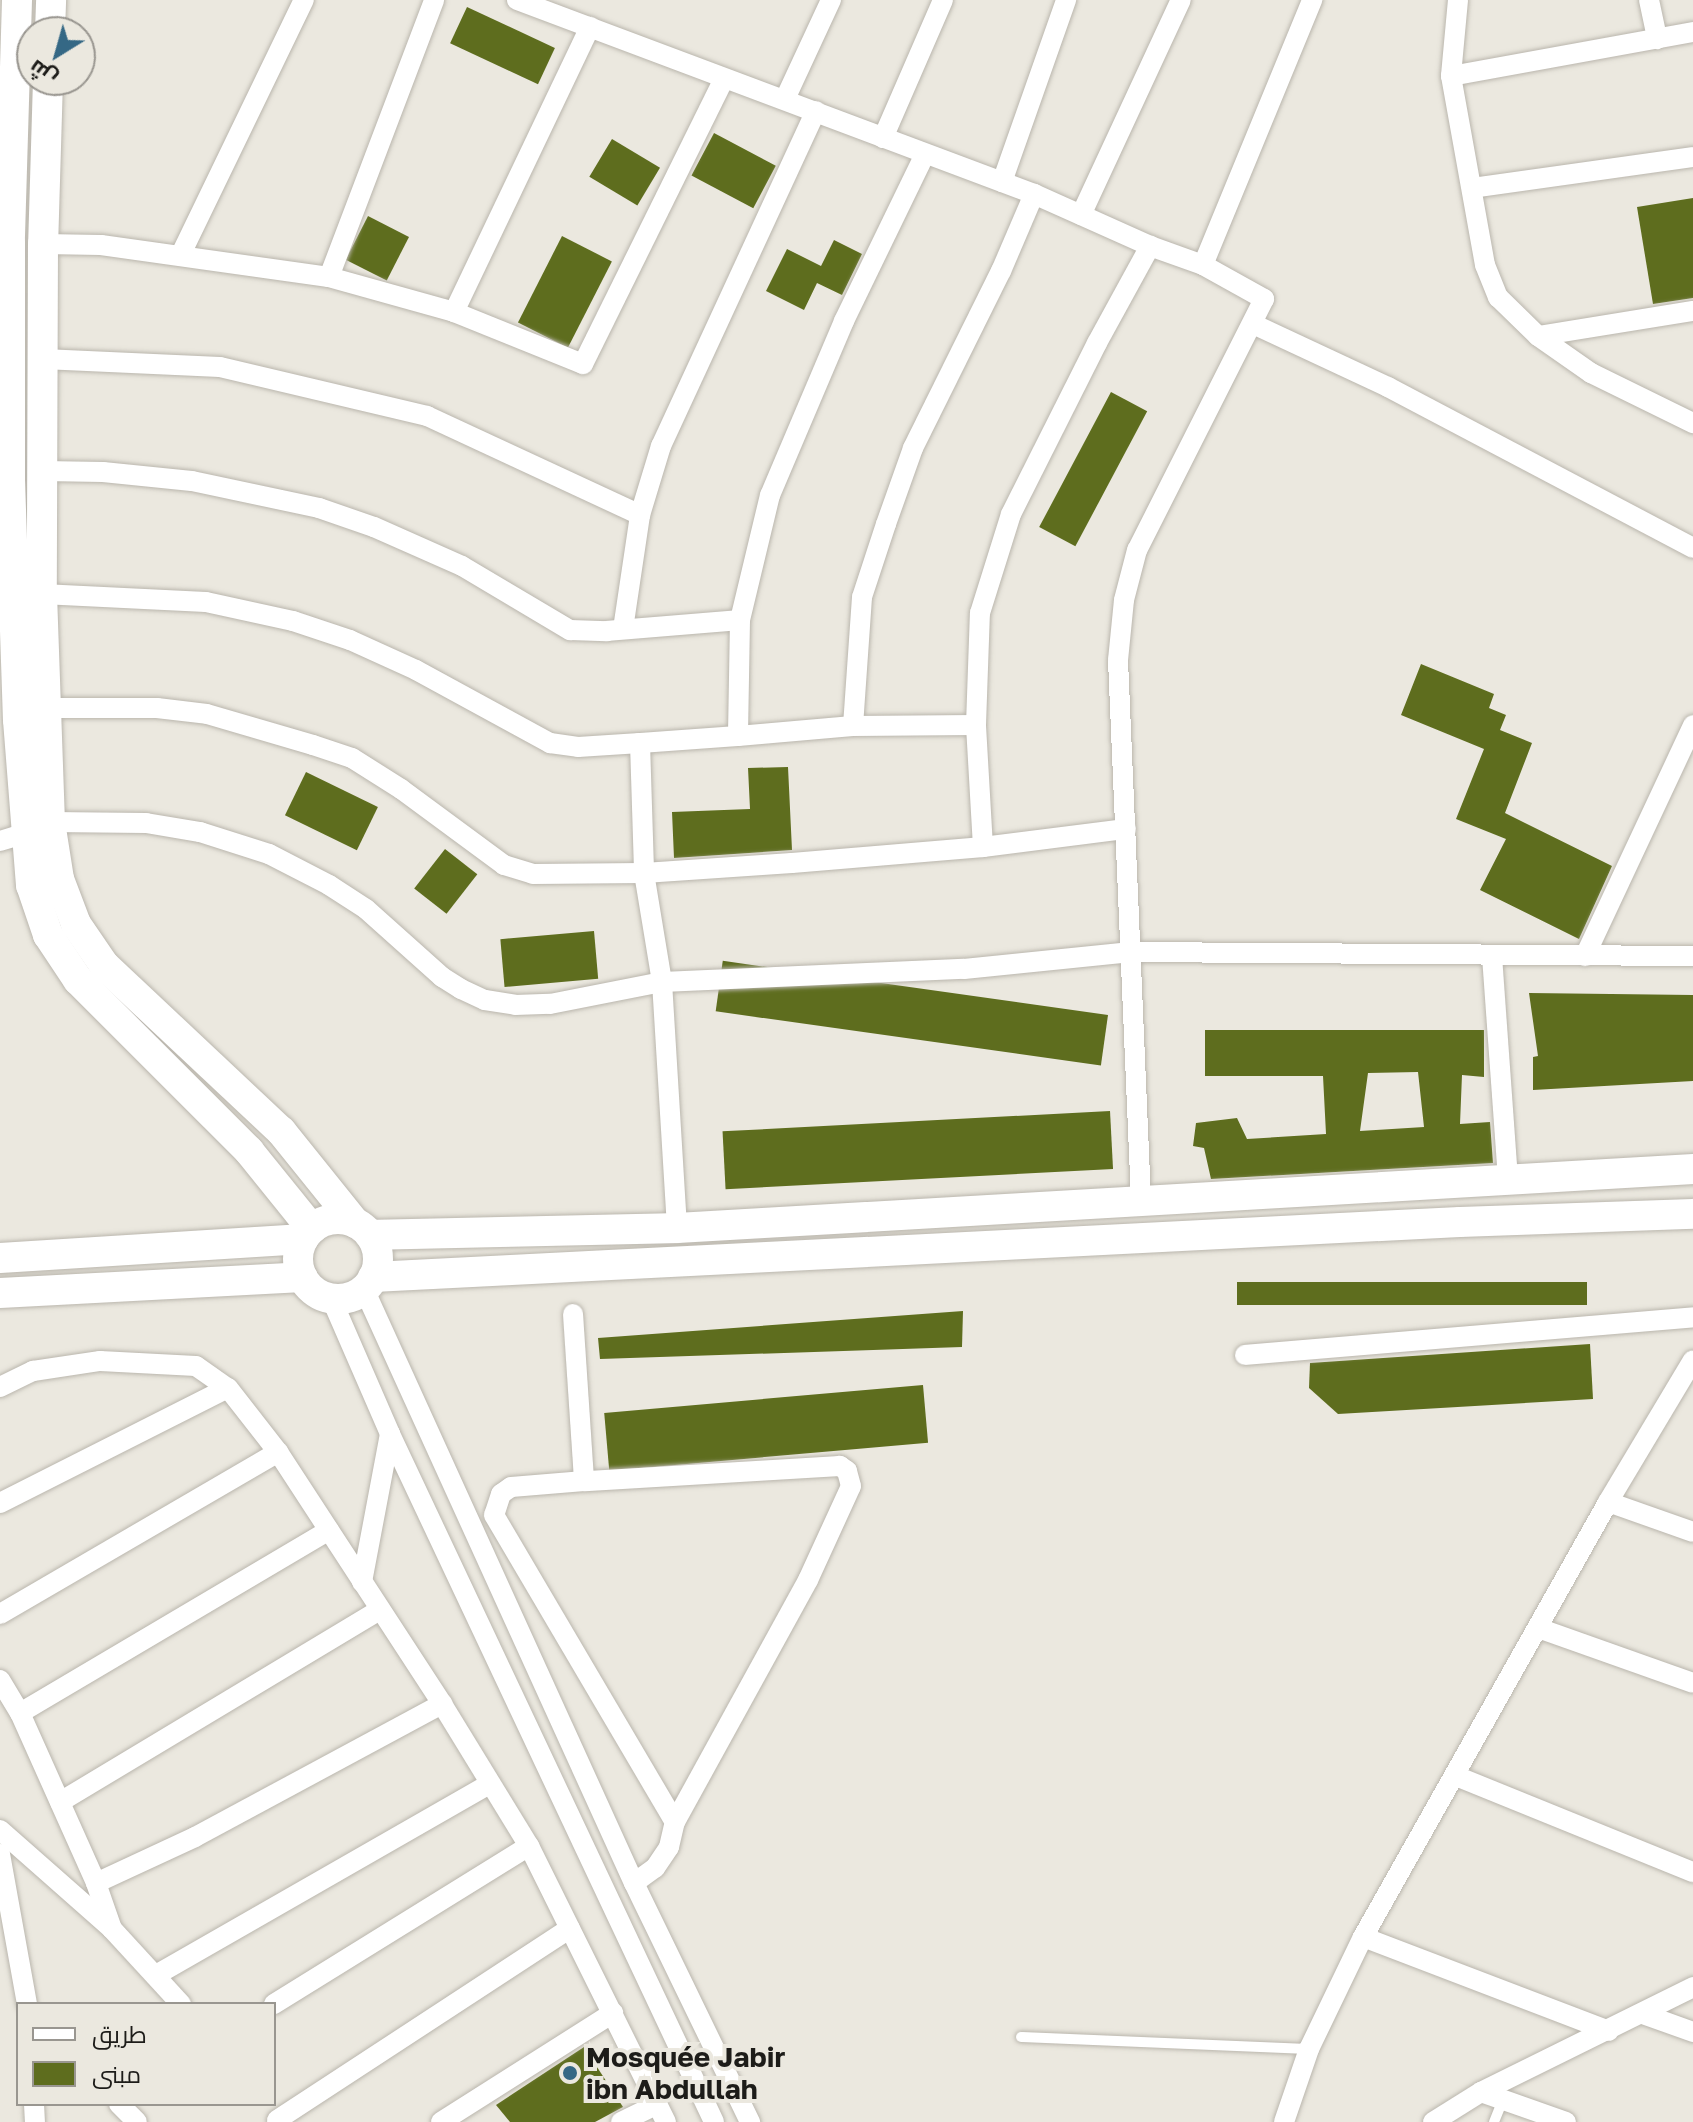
<!DOCTYPE html>
<meta charset="utf-8">
<style>
body{margin:0}
#map{position:relative;width:1693px;height:2122px;overflow:hidden;background:#ebe8df;font-family:"Golos Text",Cairo,sans-serif}
div>[style]{position:absolute}
[style*='--x']{left:calc(var(--x)*1px);top:calc(var(--y)*1px);width:calc(var(--w)*1px);rotate:calc(var(--a)*1deg)}
.building>*{inset:0;background:#5e6d1e;transform-origin:0 0}
.roads{filter:drop-shadow(0 0 2px #bab6ad) drop-shadow(0 0 2px #bab6ad)}
.lane>*{height:10px;margin:-5px;padding:0 5px;transform-origin:5px;border-radius:5px;background:#fff}
.street>*{height:20px;margin:-10px;padding:0 10px;transform-origin:10px;border-radius:10px;background:#fff}
.secondary>*{height:30px;margin:-15px;padding:0 15px;transform-origin:15px;border-radius:15px;background:#fff}
.secondary>.ring{margin:-15px;padding:0;box-sizing:content-box;background:none;border:30px solid #fff;border-radius:50%}
.dots>*{width:22px;height:22px;translate:-50% -50%;box-sizing:border-box;border:4px solid #ebe8df;border-radius:50%}
span{translate:-50% -50%;white-space:nowrap;text-align:center;line-height:1.15;-webkit-text-stroke:8px #ebe8df;paint-order:stroke}
.poi-label{font-size:28px;color:#1d1c19;font-weight:700}
.left{translate:0 -50%;text-align:left}
.legend{position:absolute;left:16px;top:2002px;width:260px;height:104px;box-sizing:border-box;background:#ebe8df;border:2px solid #999690;margin:0;padding:10px 14px;list-style:none;font-size:24px;color:#1d1c19}
.legend li{display:flex;align-items:center;gap:16px;height:40px}
.legend b{width:40px;border:2px solid #999690}
.north{position:absolute;left:16px;top:16px;width:80px;height:80px;box-sizing:border-box;background:#ebe8df;border:2px solid #999690;border-radius:50%;rotate:217deg;font-size:22px;font-weight:700;line-height:32px;text-align:center;color:#1d1c19}
.north::after{content:'';display:block;margin:auto;width:28px;height:36px;background:#356885;clip-path:polygon(50% 0,100% 100%,50% 72%,0 100%)}
</style>
<div id="map">
<div class="building">
<div style="left:467px;top:7px;width:97px;height:40px;rotate:25deg"></div>
<div style="left:714px;top:133px;width:70px;height:48px;rotate:28deg"></div>
<div style="left:612px;top:139px;width:56px;height:44px;rotate:31deg"></div>
<div style="clip-path:polygon(1693px 198px,1693px 298px,1653px 304px,1637px 207px)"></div>
<div style="left:368px;top:216px;width:46px;height:49px;rotate:27deg"></div>
<div style="left:562px;top:236px;width:56px;height:97px;rotate:27deg"></div>
<div style="clip-path:polygon(834px 240px,862px 254px,842px 295px,817px 283px,804px 310px,766px 291px,787px 249px,821px 266px)"></div>
<div style="left:1111px;top:392px;width:41px;height:153px;rotate:28deg"></div>
<div style="clip-path:polygon(1421px 664px,1494px 694px,1489px 708px,1506px 715px,1500px 730px,1532px 743px,1505px 813px,1612px 866px,1579px 939px,1480px 890px,1506px 839px,1456px 819px,1484px 749px,1401px 715px)"></div>
<div style="clip-path:polygon(788px 767px,792px 850px,674px 858px,672px 812px,750px 809px,748px 768px)"></div>
<div style="left:306px;top:772px;width:80px;height:48px;rotate:26deg"></div>
<div style="left:445px;top:849px;width:41px;height:50px;rotate:38deg"></div>
<div style="left:594px;top:931px;width:48px;height:94px;rotate:85deg"></div>
<div style="clip-path:polygon(1529px 993px,1693px 995px,1693px 1081px,1533px 1090px,1533px 1057px,1538px 1056px)"></div>
<div style="left:1108px;top:1015px;width:51px;height:389px;rotate:98deg"></div>
<div style="clip-path:polygon(evenodd,1205px 1030px,1484px 1030px,1484px 1077px,1462px 1075px,1460px 1124px,1490px 1122px,1493px 1163px,1211px 1179px,1204px 1148px,1193px 1146px,1196px 1123px,1237px 1118px,1247px 1139px,1326px 1134px,1323px 1076px,1205px 1076px,1205px 1030px,1418px 1072px,1424px 1127px,1360px 1131px,1368px 1073px,1418px 1072px)"></div>
<div style="left:1110px;top:1111px;width:58px;height:388px;rotate:87deg"></div>
<div style="left:1587px;top:1282px;width:23px;height:350px;rotate:90deg"></div>
<div style="clip-path:polygon(963px 1311px,962px 1347px,600px 1359px,598px 1338px)"></div>
<div style="clip-path:polygon(1590px 1344px,1593px 1399px,1338px 1414px,1309px 1388px,1310px 1363px)"></div>
<div style="left:923px;top:1385px;width:58px;height:320px;rotate:85deg"></div>
<div style="clip-path:polygon(584px 2047px,623px 2107px,595px 2122px,510px 2122px,496px 2105px)"></div>
</div>
<div class="roads">
<div class="lane">
<div style="--x:1021;--y:2037;--w:288;--a:2.4"></div>
<div style="--x:1494;--y:2122;--w:24;--a:-68"></div>
</div>
<div class="street">
<div style="--x:517;--y:0;--w:552;--a:20.57"></div>
<div style="--x:1034;--y:194;--w:127;--a:24.1"></div>
<div style="--x:1150;--y:246;--w:56;--a:19.7"></div>
<div style="--x:1203;--y:265;--w:70;--a:29.1"></div>
<div style="--x:1264;--y:299;--w:281;--a:116.8"></div>
<div style="--x:1137;--y:550;--w:52;--a:104.6"></div>
<div style="--x:1124;--y:600;--w:60;--a:95.7"></div>
<div style="--x:1118;--y:660;--w:539;--a:87.56"></div>
<div style="--x:1458;--y:0;--w:76;--a:95.3"></div>
<div style="--x:1451;--y:76;--w:192;--a:79.8"></div>
<div style="--x:1485;--y:265;--w:35;--a:68"></div>
<div style="--x:1498;--y:297;--w:56;--a:44.3"></div>
<div style="--x:1538;--y:336;--w:65;--a:34.9"></div>
<div style="--x:1591;--y:373;--w:114;--a:26.1"></div>
<div style="--x:1649;--y:0;--w:40;--a:78"></div>
<div style="--x:1451;--y:76;--w:246;--a:-10.3"></div>
<div style="--x:785;--y:99;--w:109;--a:-65.1"></div>
<div style="--x:883;--y:138;--w:150;--a:-66.5"></div>
<div style="--x:925;--y:154;--w:186;--a:115.9"></div>
<div style="--x:844;--y:321;--w:189;--a:113"></div>
<div style="--x:770;--y:495;--w:129;--a:103.5"></div>
<div style="--x:740;--y:620;--w:116;--a:91"></div>
<div style="--x:738;--y:736;--w:115;--a:-5"></div>
<div style="--x:853;--y:726;--w:123;--a:-0.5"></div>
<div style="--x:1002;--y:182;--w:193;--a:-70.6"></div>
<div style="--x:1472;--y:188;--w:223;--a:-8"></div>
<div style="--x:1081;--y:215;--w:237;--a:-65.1"></div>
<div style="--x:43;--y:244;--w:58;--a:1"></div>
<div style="--x:101;--y:245;--w:230;--a:8"></div>
<div style="--x:329;--y:277;--w:130;--a:15.6"></div>
<div style="--x:454;--y:312;--w:139;--a:22"></div>
<div style="--x:583;--y:364;--w:318;--a:-63.7"></div>
<div style="--x:181;--y:254;--w:282;--a:-64.2"></div>
<div style="--x:1203;--y:265;--w:287;--a:-67.6"></div>
<div style="--x:329;--y:277;--w:296;--a:-69.2"></div>
<div style="--x:454;--y:312;--w:316;--a:-64.5"></div>
<div style="--x:1253;--y:324;--w:149;--a:25"></div>
<div style="--x:1388;--y:387;--w:345;--a:27.8"></div>
<div style="--x:1538;--y:336;--w:157;--a:-9.2"></div>
<div style="--x:43;--y:359;--w:177;--a:2.6"></div>
<div style="--x:220;--y:367;--w:213;--a:13.3"></div>
<div style="--x:427;--y:416;--w:235;--a:24.9"></div>
<div style="--x:43;--y:471;--w:60;--a:1"></div>
<div style="--x:103;--y:472;--w:89;--a:5.8"></div>
<div style="--x:192;--y:481;--w:130;--a:12"></div>
<div style="--x:319;--y:508;--w:58;--a:19.1"></div>
<div style="--x:374;--y:527;--w:96;--a:23.9"></div>
<div style="--x:462;--y:566;--w:126;--a:30.7"></div>
<div style="--x:570;--y:630;--w:37;--a:2"></div>
<div style="--x:607;--y:631;--w:133;--a:-4.7"></div>
<div style="--x:42;--y:594;--w:164;--a:2.8"></div>
<div style="--x:206;--y:602;--w:89;--a:12.3"></div>
<div style="--x:293;--y:621;--w:60;--a:18.4"></div>
<div style="--x:350;--y:640;--w:72;--a:24.4"></div>
<div style="--x:416;--y:670;--w:153;--a:28.6"></div>
<div style="--x:550;--y:743;--w:28;--a:8"></div>
<div style="--x:578;--y:747;--w:62;--a:-3.7"></div>
<div style="--x:640;--y:743;--w:130;--a:88.2"></div>
<div style="--x:644;--y:873;--w:110;--a:80.6"></div>
<div style="--x:662;--y:982;--w:246;--a:86.5"></div>
<div style="--x:623;--y:629;--w:115;--a:-81.5"></div>
<div style="--x:640;--y:515;--w:72;--a:-73.1"></div>
<div style="--x:661;--y:446;--w:369;--a:-65.2"></div>
<div style="--x:44;--y:708;--w:113;--a:0"></div>
<div style="--x:157;--y:708;--w:50;--a:6.8"></div>
<div style="--x:207;--y:714;--w:110;--a:16.3"></div>
<div style="--x:313;--y:745;--w:41;--a:18.4"></div>
<div style="--x:352;--y:758;--w:58;--a:32.3"></div>
<div style="--x:401;--y:789;--w:128;--a:36.4"></div>
<div style="--x:504;--y:865;--w:30;--a:17"></div>
<div style="--x:533;--y:874;--w:111;--a:-0.5"></div>
<div style="--x:644;--y:873;--w:148;--a:-3.9"></div>
<div style="--x:792;--y:863;--w:192;--a:-4.8"></div>
<div style="--x:983;--y:847;--w:144;--a:-7.2"></div>
<div style="--x:853;--y:726;--w:129;--a:-86"></div>
<div style="--x:862;--y:597;--w:77;--a:-71.8"></div>
<div style="--x:886;--y:524;--w:81;--a:-70.4"></div>
<div style="--x:913;--y:448;--w:198;--a:-63.6"></div>
<div style="--x:1001;--y:271;--w:84;--a:-66.8"></div>
<div style="--x:640;--y:743;--w:98;--a:-4.1"></div>
<div style="--x:50;--y:822;--w:96;--a:0.6"></div>
<div style="--x:146;--y:823;--w:55;--a:9.5"></div>
<div style="--x:200;--y:832;--w:72;--a:17.7"></div>
<div style="--x:269;--y:854;--w:68;--a:27.3"></div>
<div style="--x:329;--y:885;--w:44;--a:33"></div>
<div style="--x:366;--y:909;--w:102;--a:41.8"></div>
<div style="--x:442;--y:977;--w:22;--a:32"></div>
<div style="--x:461;--y:989;--w:26;--a:25"></div>
<div style="--x:485;--y:1000;--w:30;--a:9"></div>
<div style="--x:515;--y:1005;--w:35;--a:-2"></div>
<div style="--x:550;--y:1004;--w:114;--a:-11.1"></div>
<div style="--x:662;--y:982;--w:302;--a:-2.5"></div>
<div style="--x:964;--y:969;--w:168;--a:-5.8"></div>
<div style="--x:1131;--y:952;--w:562;--a:0.41"></div>
<div style="--x:0;--y:841;--w:27;--a:-17"></div>
<div style="--x:983;--y:847;--w:122;--a:-93.3"></div>
<div style="--x:976;--y:725;--w:112;--a:-88"></div>
<div style="--x:980;--y:613;--w:104;--a:-72.6"></div>
<div style="--x:1011;--y:514;--w:191;--a:-63.3"></div>
<div style="--x:1097;--y:343;--w:111;--a:-61.3"></div>
<div style="--x:1492;--y:956;--w:225;--a:85.9"></div>
<div style="--x:1585;--y:956;--w:255;--a:-64.9"></div>
<div style="--x:364;--y:1289;--w:652;--a:65.56"></div>
<div style="--x:634;--y:1883;--w:266;--a:64.1"></div>
<div style="--x:331;--y:1298;--w:148;--a:66.5"></div>
<div style="--x:390;--y:1434;--w:760;--a:64.78"></div>
<div style="--x:573;--y:1314;--w:167;--a:86.2"></div>
<div style="--x:1245;--y:1355;--w:450;--a:-4.8"></div>
<div style="--x:0;--y:1387;--w:37;--a:-26"></div>
<div style="--x:33;--y:1371;--w:68;--a:-8.5"></div>
<div style="--x:100;--y:1361;--w:96;--a:3"></div>
<div style="--x:196;--y:1366;--w:39;--a:35"></div>
<div style="--x:228;--y:1388;--w:81;--a:52"></div>
<div style="--x:278;--y:1452;--w:301;--a:56.9"></div>
<div style="--x:442;--y:1704;--w:167;--a:58.5"></div>
<div style="--x:529;--y:1846;--w:308;--a:63.6"></div>
<div style="--x:1608;--y:1502;--w:90;--a:19.4"></div>
<div style="--x:0;--y:1503;--w:255;--a:-26.8"></div>
<div style="--x:362;--y:1582;--w:151;--a:-79.3"></div>
<div style="--x:0;--y:1614;--w:322;--a:-30.2"></div>
<div style="--x:1538;--y:1628;--w:164;--a:19.5"></div>
<div style="--x:0;--y:1680;--w:39;--a:59"></div>
<div style="--x:20;--y:1713;--w:186;--a:65.9"></div>
<div style="--x:96;--y:1883;--w:49;--a:70.8"></div>
<div style="--x:112;--y:1929;--w:102;--a:47.4"></div>
<div style="--x:20;--y:1713;--w:359;--a:-30.6"></div>
<div style="--x:1456;--y:1776;--w:256;--a:22.1"></div>
<div style="--x:60;--y:1802;--w:373;--a:-31"></div>
<div style="--x:0;--y:1830;--w:148;--a:41.4"></div>
<div style="--x:0;--y:1854;--w:152;--a:79.8"></div>
<div style="--x:96;--y:1883;--w:109;--a:-24.9"></div>
<div style="--x:195;--y:1837;--w:281;--a:-28.3"></div>
<div style="--x:634;--y:1883;--w:26;--a:-36"></div>
<div style="--x:655;--y:1868;--w:25;--a:-56"></div>
<div style="--x:669;--y:1847;--w:26;--a:-77"></div>
<div style="--x:675;--y:1822;--w:276;--a:-61.2"></div>
<div style="--x:808;--y:1580;--w:103;--a:-65.4"></div>
<div style="--x:851;--y:1486;--w:16;--a:-105"></div>
<div style="--x:847;--y:1471;--w:9;--a:-144"></div>
<div style="--x:840;--y:1466;--w:256;--a:176.6"></div>
<div style="--x:584;--y:1481;--w:73;--a:175.3"></div>
<div style="--x:511;--y:1487;--w:12;--a:145"></div>
<div style="--x:501;--y:1494;--w:22;--a:108"></div>
<div style="--x:494;--y:1515;--w:356;--a:59.5"></div>
<div style="--x:1363;--y:1937;--w:263;--a:20.9"></div>
<div style="--x:156;--y:1975;--w:385;--a:-29.8"></div>
<div style="--x:274;--y:2004;--w:300;--a:-31.8"></div>
<div style="--x:1643;--y:2014;--w:53;--a:19.8"></div>
<div style="--x:1481;--y:2092;--w:90;--a:19.4"></div>
<div style="--x:34;--y:2104;--w:18;--a:87"></div>
<div style="--x:119;--y:2104;--w:25;--a:45"></div>
<div style="--x:277;--y:2120;--w:350;--a:-33.2"></div>
<div style="--x:441;--y:2122;--w:204;--a:-32.4"></div>
<div style="--x:621;--y:2122;--w:39;--a:-26"></div>
<div style="--x:1284;--y:2122;--w:77;--a:-71.1"></div>
<div style="--x:1309;--y:2049;--w:124;--a:-64.3"></div>
<div style="--x:1363;--y:1937;--w:499;--a:-60.6"></div>
<div style="--x:1608;--y:1502;--w:165;--a:-59.1"></div>
<div style="--x:1433;--y:2122;--w:57;--a:-32"></div>
<div style="--x:1481;--y:2092;--w:237;--a:-26.3"></div>
</div>
<div class="secondary">
<div style="--x:17;--y:0;--w:242;--a:91.7"></div>
<div style="--x:10;--y:242;--w:238;--a:90"></div>
<div style="--x:10;--y:480;--w:240;--a:88.1"></div>
<div style="--x:18;--y:720;--w:166;--a:85.5"></div>
<div style="--x:31;--y:885;--w:53;--a:71.2"></div>
<div style="--x:48;--y:935;--w:54;--a:56.3"></div>
<div style="--x:78;--y:980;--w:242;--a:45"></div>
<div style="--x:249;--y:1151;--w:100;--a:51.1"></div>
<div style="--x:50;--y:32;--w:32;--a:-88"></div>
<div style="--x:48;--y:80;--w:164;--a:91.7"></div>
<div style="--x:43;--y:244;--w:350;--a:90.2"></div>
<div style="--x:42;--y:594;--w:228;--a:88"></div>
<div style="--x:50;--y:822;--w:58;--a:81"></div>
<div style="--x:59;--y:879;--w:48;--a:69.3"></div>
<div style="--x:76;--y:924;--w:50;--a:55.7"></div>
<div style="--x:104;--y:965;--w:243;--a:43.2"></div>
<div style="--x:281;--y:1131;--w:118;--a:51.2"></div>
<div class="ring" style="left:298px;top:1219px;width:50px;height:50px"></div>
<div style="--x:370;--y:1235;--w:307;--a:-1.3"></div>
<div style="--x:677;--y:1228;--w:1018;--a:-3.32"></div>
<div style="--x:0;--y:1258;--w:304;--a:-3.6"></div>
<div style="--x:373;--y:1277;--w:1088;--a:-2.9"></div>
<div style="--x:1460;--y:1222;--w:233;--a:-2"></div>
<div style="--x:0;--y:1293;--w:303;--a:-3"></div>
</div>
</div>
<div class="dots">
<div style="left:570px;top:2073px;background:#356885"></div>
</div>
<div class="poi-label">
<span class="left" style="left:586px;top:2073px">Mosquée Jabir<br>ibn Abdullah</span>
</div>
<ul class="legend">
<li><b style="height:10px;background:#fff"></b>طريق</li>
<li><b style="height:22px;background:#5e6d1e"></b>مبنى</li>
</ul>
<div class="north">ش</div>
</div>
